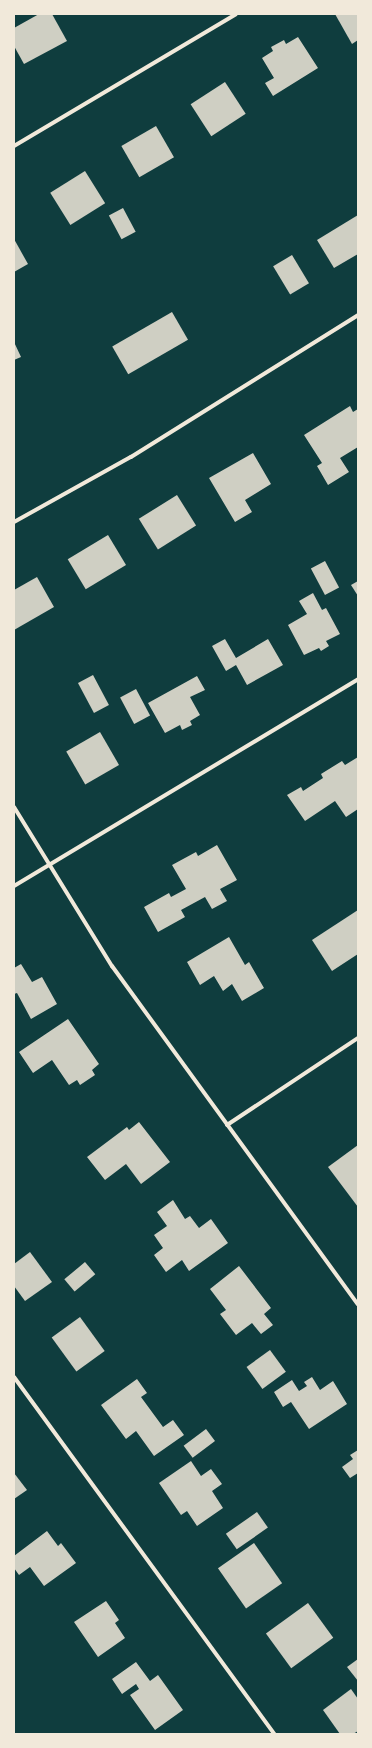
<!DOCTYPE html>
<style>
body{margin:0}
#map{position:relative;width:372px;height:1748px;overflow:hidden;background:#0f3d3e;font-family:"Varela Round",sans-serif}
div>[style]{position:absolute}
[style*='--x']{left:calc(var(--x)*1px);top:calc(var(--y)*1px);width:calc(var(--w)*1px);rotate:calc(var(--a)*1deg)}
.building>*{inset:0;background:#cfcfc3;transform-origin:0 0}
.minor>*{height:4px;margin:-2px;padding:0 2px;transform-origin:2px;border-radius:2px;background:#f1e9da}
span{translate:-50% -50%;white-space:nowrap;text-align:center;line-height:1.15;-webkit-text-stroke:3px #f1e9da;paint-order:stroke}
.frame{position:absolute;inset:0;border:15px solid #f1e9da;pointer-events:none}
</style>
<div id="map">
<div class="building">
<div style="clip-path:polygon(39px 14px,52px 14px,67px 41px,24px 64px,14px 46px,14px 28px)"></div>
<div style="clip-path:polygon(335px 14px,358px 14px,358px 40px,352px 44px)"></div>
<div style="clip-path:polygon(298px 37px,318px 68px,273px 96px,265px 83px,274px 78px,262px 58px,273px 51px,271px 47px,284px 40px,286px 44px)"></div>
<div style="left:225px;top:82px;width:38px;height:41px;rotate:57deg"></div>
<div style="left:156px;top:126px;width:36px;height:40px;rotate:60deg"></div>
<div style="left:85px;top:171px;width:38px;height:41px;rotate:58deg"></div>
<div style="left:123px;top:208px;width:27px;height:16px;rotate:62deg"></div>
<div style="clip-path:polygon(358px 215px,358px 254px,334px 268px,317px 240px)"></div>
<div style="clip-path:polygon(14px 239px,28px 264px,14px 272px)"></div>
<div style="left:292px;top:255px;width:33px;height:22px;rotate:59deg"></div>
<div style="left:172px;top:312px;width:32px;height:69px;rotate:60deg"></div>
<div style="clip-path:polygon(14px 342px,21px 357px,14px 360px)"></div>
<div style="clip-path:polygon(350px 406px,353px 412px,358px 409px,358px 447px,340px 458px,349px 472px,328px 485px,317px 466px,322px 463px,304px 435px)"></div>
<div style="clip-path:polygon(253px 453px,271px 484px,245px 500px,252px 512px,235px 522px,209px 478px)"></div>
<div style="left:177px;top:495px;width:36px;height:45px;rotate:58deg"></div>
<div style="left:108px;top:535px;width:35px;height:47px;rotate:59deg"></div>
<div style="left:325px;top:561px;width:30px;height:16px;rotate:62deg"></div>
<div style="clip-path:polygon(37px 577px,54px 607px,14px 630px,14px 590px)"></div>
<div style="clip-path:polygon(358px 581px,358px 596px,351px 585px)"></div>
<div style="clip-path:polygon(313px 593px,322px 610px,326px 608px,340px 634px,326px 641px,329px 646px,321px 651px,319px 648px,304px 655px,288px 625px,307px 614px,299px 601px)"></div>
<div style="clip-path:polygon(225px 639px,236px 658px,268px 639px,283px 665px,247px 685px,236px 665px,226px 671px,212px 646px)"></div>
<div style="left:93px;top:675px;width:34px;height:17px;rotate:62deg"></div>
<div style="clip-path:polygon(197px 676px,205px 690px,190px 697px,200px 715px,190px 721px,192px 725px,182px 730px,180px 725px,165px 733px,148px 703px)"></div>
<div style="left:136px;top:689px;width:30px;height:18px;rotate:62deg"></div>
<div style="left:100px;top:732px;width:38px;height:39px;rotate:60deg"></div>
<div style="clip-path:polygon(358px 757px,358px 809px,346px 817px,335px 801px,305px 821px,287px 795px,301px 787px,303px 791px,323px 778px,321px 774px,342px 761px,345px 765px)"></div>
<div style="clip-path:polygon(217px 845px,237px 880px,220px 889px,227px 901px,212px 909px,205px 897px,181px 910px,185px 917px,158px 932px,144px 907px,169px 893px,171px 897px,186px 889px,172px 865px,196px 852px,198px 856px)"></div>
<div style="clip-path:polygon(358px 910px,358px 954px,332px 971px,312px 940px)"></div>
<div style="clip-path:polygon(229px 937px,245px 965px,249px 962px,264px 988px,242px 1001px,232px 984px,223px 991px,214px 976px,200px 985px,187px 962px)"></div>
<div style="clip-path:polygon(21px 964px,32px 982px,42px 977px,57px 1004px,31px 1019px,17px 993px,14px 994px,14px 968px)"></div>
<div style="clip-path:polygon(68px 1019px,99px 1064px,92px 1070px,95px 1075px,80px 1085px,77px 1080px,69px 1085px,52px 1060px,33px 1073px,19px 1052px)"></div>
<div style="clip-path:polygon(139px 1122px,170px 1162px,141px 1184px,126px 1164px,105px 1180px,87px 1157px,127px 1127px,129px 1130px)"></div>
<div style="clip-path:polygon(358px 1145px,358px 1207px,328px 1167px)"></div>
<div style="clip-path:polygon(173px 1200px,185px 1219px,190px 1216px,199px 1228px,211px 1219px,228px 1243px,189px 1271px,182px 1260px,166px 1272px,154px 1255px,163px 1248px,154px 1235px,167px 1226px,157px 1212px)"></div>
<div style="clip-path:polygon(30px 1252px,52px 1282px,25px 1301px,14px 1286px,14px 1264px)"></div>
<div style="left:85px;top:1262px;width:16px;height:27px;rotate:50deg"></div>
<div style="clip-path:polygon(239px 1266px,271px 1308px,264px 1314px,273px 1325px,261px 1334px,252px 1323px,236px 1335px,220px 1314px,226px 1310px,210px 1289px)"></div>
<div style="left:80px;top:1317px;width:42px;height:35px;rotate:54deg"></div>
<div style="left:270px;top:1350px;width:27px;height:29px;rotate:54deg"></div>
<div style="clip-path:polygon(312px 1377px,320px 1390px,333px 1381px,347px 1404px,309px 1429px,291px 1402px,283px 1407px,274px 1392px,292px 1380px,299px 1391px,307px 1386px,304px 1382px)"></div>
<div style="clip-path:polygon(137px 1379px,147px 1393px,141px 1397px,163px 1427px,173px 1420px,184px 1435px,154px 1456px,136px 1431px,126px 1439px,101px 1405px)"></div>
<div style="left:206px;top:1429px;width:15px;height:28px;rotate:53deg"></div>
<div style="clip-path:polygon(358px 1450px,358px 1473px,350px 1478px,342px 1467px,353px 1459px,350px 1455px)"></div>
<div style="clip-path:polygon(191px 1461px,201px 1476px,211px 1469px,222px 1484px,212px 1491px,223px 1508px,197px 1526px,187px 1511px,181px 1515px,159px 1483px)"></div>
<div style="clip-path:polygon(14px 1473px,27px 1490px,14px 1499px)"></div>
<div style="left:257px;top:1512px;width:19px;height:38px;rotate:55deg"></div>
<div style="clip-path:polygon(47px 1531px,58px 1546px,61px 1543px,76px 1563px,44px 1586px,30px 1567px,19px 1575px,14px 1568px,14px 1556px)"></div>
<div style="left:254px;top:1543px;width:49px;height:44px;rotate:55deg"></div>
<div style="clip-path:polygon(106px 1601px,119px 1620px,115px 1623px,125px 1638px,98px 1657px,74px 1622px)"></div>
<div style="left:308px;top:1603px;width:43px;height:52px;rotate:54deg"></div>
<div style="clip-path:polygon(358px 1659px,358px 1681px,347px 1667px)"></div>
<div style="clip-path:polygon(136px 1662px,150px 1681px,158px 1675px,183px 1710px,155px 1730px,130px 1695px,139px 1689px,136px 1684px,122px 1694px,112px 1679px)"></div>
<div style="clip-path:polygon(351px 1689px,358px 1699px,358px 1731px,353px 1734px,340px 1734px,323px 1710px)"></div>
</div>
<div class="minor">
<div style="--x:14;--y:146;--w:258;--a:-30.7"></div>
<div style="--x:14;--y:522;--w:134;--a:-29.1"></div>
<div style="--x:131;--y:457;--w:268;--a:-32"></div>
<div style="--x:14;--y:807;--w:187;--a:58.4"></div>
<div style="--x:112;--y:966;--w:418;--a:54"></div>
<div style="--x:14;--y:886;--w:401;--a:-31"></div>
<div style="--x:227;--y:1125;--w:157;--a:-33.6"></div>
<div style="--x:14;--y:1377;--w:442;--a:53.9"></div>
</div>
<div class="frame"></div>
</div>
